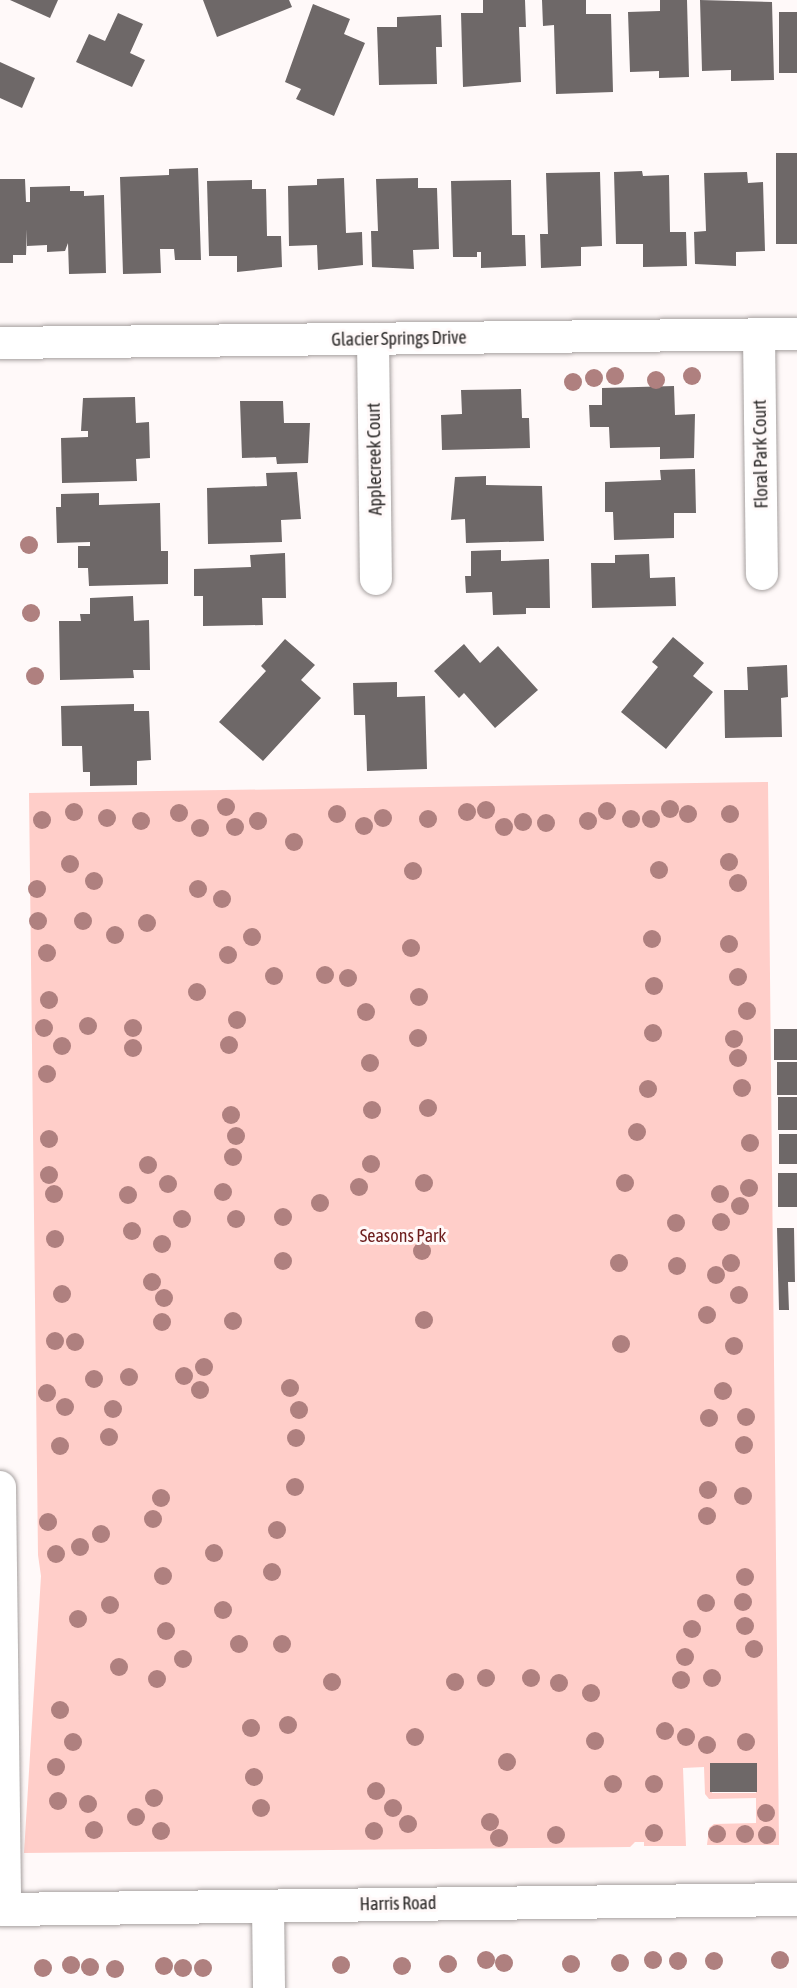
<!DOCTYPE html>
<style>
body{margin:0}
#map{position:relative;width:797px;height:1988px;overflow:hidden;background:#fff9f9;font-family:"Asap Condensed",sans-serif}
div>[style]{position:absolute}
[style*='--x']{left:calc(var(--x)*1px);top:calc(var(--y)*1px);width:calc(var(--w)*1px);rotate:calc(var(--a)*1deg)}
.green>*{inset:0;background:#ffcec9}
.building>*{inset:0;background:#6e6868;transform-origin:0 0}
.roads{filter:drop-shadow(0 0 2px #a6a09f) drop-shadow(0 0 2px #a6a09f)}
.minor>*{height:32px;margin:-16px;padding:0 16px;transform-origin:16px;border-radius:16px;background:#fff}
.tertiary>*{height:33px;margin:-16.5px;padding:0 16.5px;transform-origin:16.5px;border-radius:16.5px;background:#fff}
.trees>*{width:18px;height:18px;margin:-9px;border-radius:50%;background:#af807f}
span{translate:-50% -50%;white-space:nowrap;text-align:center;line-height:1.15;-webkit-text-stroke:6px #fff9f9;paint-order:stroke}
.street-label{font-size:18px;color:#282625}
.park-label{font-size:18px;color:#6d1d1c}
</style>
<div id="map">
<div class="green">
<div style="clip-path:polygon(evenodd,768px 782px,779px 1845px,707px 1845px,709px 1828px,714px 1824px,756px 1823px,756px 1798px,709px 1799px,705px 1794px,704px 1767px,683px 1768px,686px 1846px,644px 1846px,644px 1842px,635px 1842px,630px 1847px,24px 1853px,41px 1576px,38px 1555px,29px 793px,768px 782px,756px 1763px,756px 1793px,712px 1793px,710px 1764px,756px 1763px)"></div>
</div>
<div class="building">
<div style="clip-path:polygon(10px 0,58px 0,50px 18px)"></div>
<div style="clip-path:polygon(203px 0,289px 0,292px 7px,217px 37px)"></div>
<div style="clip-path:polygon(483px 0,525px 0,526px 27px,519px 27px,521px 82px,463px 87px,461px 13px,483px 13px)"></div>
<div style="clip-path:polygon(542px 0,586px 0,586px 14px,611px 14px,613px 92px,556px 94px,554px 25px,543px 26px)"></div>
<div style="clip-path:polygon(660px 0,687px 0,689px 77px,659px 78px,659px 71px,630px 72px,628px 12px,660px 11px)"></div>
<div style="clip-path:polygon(700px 0,772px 2px,774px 80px,731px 81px,731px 70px,702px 71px)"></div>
<div style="clip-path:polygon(313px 4px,350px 19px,344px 34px,365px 43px,334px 116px,296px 99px,301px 89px,285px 82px)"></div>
<div style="left:779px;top:12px;width:18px;height:61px"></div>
<div style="clip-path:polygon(118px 13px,143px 24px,130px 53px,145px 60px,132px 87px,76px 62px,89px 34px,105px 41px)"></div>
<div style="clip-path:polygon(441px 15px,442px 47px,436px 47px,437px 84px,379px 85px,377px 27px,397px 27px,397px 17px)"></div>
<div style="clip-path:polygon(0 62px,35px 78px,22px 108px,0 98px)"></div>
<div style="left:797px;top:153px;width:91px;height:21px;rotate:90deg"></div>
<div style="clip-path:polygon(198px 168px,201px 260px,175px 260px,174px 249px,160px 249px,161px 273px,123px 274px,120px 177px,169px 175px,169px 169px)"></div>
<div style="clip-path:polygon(642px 171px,643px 176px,669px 175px,670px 232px,686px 232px,687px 266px,643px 267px,643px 244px,616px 244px,614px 172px)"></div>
<div style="clip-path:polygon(600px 172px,602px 246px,581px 247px,581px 266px,541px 268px,540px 234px,548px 234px,546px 173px)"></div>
<div style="clip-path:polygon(747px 172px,748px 183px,763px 182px,765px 251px,736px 252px,736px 266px,695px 264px,694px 232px,706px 231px,704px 173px)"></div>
<div style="clip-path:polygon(344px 178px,346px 233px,362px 232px,363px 265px,318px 270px,317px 245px,289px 246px,288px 186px,317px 185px,317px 179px)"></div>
<div style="clip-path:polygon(418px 178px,418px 188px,437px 188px,439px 249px,413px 250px,414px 269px,372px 267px,371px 231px,378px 231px,376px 179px)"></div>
<div style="clip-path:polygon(0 179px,25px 179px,26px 202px,30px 202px,30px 187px,70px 186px,70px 191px,84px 191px,84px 196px,104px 195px,106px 273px,69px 274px,68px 243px,65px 251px,47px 252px,47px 245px,27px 246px,27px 229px,26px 255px,13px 255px,13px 263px,0 263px)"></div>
<div style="clip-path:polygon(252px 180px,252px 189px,266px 189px,267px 236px,281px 236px,282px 267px,237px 272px,237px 256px,209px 256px,207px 181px)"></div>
<div style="clip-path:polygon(511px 180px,512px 235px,525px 235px,526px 266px,481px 268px,481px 252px,477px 252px,477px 257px,453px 257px,451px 181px)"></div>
<div style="clip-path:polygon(674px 386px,675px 415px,695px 414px,694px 458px,660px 459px,660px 447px,610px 448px,609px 427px,590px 427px,589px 405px,602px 405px,602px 388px)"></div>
<div style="clip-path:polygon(521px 389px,522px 418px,529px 418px,530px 448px,442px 450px,441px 415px,462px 414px,461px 390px)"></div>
<div style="clip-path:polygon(135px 397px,136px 423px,149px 422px,150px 458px,136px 459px,137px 481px,62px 483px,61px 438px,88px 437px,88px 431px,81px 431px,83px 398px)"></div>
<div style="clip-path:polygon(240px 401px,283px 401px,284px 423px,310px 423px,308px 463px,277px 464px,276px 457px,242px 458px)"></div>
<div style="clip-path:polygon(695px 469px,696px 513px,674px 513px,674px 538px,614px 540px,613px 512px,605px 512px,605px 482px,661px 480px,660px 470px)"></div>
<div style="clip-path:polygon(297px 472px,301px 519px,281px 520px,282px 542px,208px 544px,207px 488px,267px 486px,266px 473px)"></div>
<div style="clip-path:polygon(486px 476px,486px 485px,542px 486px,544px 541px,466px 543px,465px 519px,451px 520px,455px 477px)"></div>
<div style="clip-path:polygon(99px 493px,99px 505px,160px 503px,161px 551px,168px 551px,168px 584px,89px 586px,88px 568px,78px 568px,78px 546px,90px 546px,90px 542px,57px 543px,56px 507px,61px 507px,61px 494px)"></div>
<div style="clip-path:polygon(501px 550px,501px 561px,549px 559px,550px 608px,526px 608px,526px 614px,493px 615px,492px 592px,466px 593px,465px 576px,471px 576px,471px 551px)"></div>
<div style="clip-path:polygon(285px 553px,286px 598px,262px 598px,263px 625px,203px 626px,203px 596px,194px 596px,194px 569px,251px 567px,250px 555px)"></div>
<div style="clip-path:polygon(649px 554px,650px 578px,675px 577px,676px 606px,592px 608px,591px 563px,615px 563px,615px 555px)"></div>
<div style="clip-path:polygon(133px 596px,134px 621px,149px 620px,150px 670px,133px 670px,134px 678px,60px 680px,59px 621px,81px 621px,80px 614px,90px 614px,90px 598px)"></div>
<div style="clip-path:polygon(673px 637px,704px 663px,693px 676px,713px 692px,666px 749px,621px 712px,658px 667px,652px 662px)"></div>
<div style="clip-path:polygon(285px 639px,315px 665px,301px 680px,321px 698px,263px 761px,219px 722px,266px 671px,261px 666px)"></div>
<div style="clip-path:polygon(464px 644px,480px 663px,498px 646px,538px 690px,495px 728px,464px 693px,459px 698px,434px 671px)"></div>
<div style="clip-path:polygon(787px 665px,788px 697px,781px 698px,782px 737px,725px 738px,724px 690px,748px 690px,747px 667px)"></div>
<div style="clip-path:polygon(397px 682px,397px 697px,425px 696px,427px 769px,367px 771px,365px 715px,354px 715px,353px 683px)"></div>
<div style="clip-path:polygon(134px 704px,134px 711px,149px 711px,151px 760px,137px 761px,137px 785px,90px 786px,90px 772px,83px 772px,82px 746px,62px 746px,61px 706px)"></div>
<div style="left:774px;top:1029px;width:23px;height:31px"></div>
<div style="left:797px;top:1062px;width:33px;height:20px;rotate:90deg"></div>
<div style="left:797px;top:1097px;width:33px;height:19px;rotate:90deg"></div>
<div style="left:779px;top:1134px;width:18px;height:30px"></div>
<div style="left:778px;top:1173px;width:19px;height:34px"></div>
<div style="clip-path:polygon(777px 1228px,794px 1228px,795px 1282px,788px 1282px,789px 1310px,779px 1310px)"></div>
<div style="left:757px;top:1763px;width:29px;height:47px;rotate:90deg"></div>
</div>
<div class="roads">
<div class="minor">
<div style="--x:759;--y:335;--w:239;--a:89.3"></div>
<div style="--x:373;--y:339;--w:240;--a:89.3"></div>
<div style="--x:0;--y:343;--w:797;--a:-0.65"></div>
<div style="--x:0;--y:1487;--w:422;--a:89.3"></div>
<div style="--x:268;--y:1906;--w:82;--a:89.3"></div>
</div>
<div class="tertiary">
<div style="--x:0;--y:1909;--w:797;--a:-0.72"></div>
</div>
</div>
<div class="trees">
<div style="left:615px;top:376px"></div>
<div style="left:692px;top:376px"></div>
<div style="left:594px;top:378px"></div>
<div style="left:656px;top:380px"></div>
<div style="left:573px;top:382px"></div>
<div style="left:29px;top:545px"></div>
<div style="left:31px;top:613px"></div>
<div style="left:35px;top:676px"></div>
<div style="left:226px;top:807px"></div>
<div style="left:670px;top:809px"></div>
<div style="left:486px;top:810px"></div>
<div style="left:607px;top:811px"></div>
<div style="left:74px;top:812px"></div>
<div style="left:467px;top:812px"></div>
<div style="left:179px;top:813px"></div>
<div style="left:337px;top:814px"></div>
<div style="left:688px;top:814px"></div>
<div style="left:730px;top:814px"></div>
<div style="left:107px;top:818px"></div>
<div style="left:383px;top:818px"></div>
<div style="left:428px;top:819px"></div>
<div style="left:631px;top:819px"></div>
<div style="left:651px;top:819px"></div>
<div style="left:42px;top:820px"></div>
<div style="left:141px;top:821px"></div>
<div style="left:258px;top:821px"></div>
<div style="left:588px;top:821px"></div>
<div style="left:523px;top:822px"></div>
<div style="left:546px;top:823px"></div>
<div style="left:364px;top:826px"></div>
<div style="left:235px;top:827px"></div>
<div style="left:504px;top:827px"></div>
<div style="left:200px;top:828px"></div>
<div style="left:294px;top:842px"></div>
<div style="left:729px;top:862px"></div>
<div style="left:70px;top:864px"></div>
<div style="left:659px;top:870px"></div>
<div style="left:413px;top:871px"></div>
<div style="left:94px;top:881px"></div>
<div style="left:738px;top:883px"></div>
<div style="left:37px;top:889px"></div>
<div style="left:198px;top:889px"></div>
<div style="left:222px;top:899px"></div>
<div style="left:38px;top:921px"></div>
<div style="left:83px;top:921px"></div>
<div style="left:147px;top:923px"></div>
<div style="left:115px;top:935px"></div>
<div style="left:252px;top:937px"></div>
<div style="left:652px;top:939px"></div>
<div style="left:729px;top:944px"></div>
<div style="left:411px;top:948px"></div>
<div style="left:47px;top:953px"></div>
<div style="left:228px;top:955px"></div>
<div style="left:325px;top:975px"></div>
<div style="left:274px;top:976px"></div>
<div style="left:738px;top:977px"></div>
<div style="left:348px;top:978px"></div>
<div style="left:654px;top:986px"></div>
<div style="left:197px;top:992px"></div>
<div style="left:419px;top:997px"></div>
<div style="left:49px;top:1000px"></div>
<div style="left:747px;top:1011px"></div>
<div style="left:366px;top:1012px"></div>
<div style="left:237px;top:1020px"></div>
<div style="left:88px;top:1026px"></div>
<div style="left:44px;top:1028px"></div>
<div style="left:133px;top:1028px"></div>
<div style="left:653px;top:1033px"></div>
<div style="left:418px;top:1038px"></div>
<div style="left:734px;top:1039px"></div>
<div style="left:229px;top:1045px"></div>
<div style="left:62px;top:1046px"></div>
<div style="left:133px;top:1048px"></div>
<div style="left:738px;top:1058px"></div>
<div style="left:370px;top:1063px"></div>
<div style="left:47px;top:1074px"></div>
<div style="left:742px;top:1088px"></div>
<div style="left:648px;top:1089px"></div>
<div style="left:428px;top:1108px"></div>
<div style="left:372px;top:1110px"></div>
<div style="left:231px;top:1115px"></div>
<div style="left:637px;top:1132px"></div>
<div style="left:236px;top:1136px"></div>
<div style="left:49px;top:1139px"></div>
<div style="left:750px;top:1143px"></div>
<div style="left:233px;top:1157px"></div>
<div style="left:371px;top:1164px"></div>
<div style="left:148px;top:1165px"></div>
<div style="left:49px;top:1175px"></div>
<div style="left:424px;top:1183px"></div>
<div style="left:625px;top:1183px"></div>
<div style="left:168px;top:1184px"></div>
<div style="left:359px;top:1187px"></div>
<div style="left:749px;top:1188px"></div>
<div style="left:223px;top:1192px"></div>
<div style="left:54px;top:1194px"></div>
<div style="left:720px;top:1194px"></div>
<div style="left:128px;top:1195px"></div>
<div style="left:320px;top:1203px"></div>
<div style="left:740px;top:1206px"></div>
<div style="left:283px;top:1217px"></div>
<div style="left:182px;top:1219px"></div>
<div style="left:236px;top:1219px"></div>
<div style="left:721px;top:1222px"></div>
<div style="left:676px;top:1223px"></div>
<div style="left:132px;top:1231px"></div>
<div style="left:55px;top:1239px"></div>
<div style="left:162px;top:1244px"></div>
<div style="left:422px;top:1251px"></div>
<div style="left:283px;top:1261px"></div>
<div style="left:619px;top:1263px"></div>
<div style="left:731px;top:1263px"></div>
<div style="left:677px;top:1266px"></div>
<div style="left:716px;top:1275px"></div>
<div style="left:152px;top:1282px"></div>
<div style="left:62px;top:1294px"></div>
<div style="left:739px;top:1295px"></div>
<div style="left:164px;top:1298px"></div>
<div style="left:707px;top:1315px"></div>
<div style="left:424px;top:1320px"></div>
<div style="left:233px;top:1321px"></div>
<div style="left:162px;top:1322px"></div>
<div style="left:55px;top:1341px"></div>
<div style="left:75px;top:1342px"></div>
<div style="left:621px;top:1344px"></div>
<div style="left:734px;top:1346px"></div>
<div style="left:204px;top:1367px"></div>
<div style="left:184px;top:1376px"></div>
<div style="left:129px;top:1377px"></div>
<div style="left:94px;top:1379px"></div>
<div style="left:290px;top:1388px"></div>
<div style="left:200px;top:1390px"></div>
<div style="left:723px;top:1391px"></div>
<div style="left:47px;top:1393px"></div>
<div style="left:65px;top:1407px"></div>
<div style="left:113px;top:1409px"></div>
<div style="left:299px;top:1410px"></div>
<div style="left:746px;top:1417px"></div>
<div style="left:709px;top:1418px"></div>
<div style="left:109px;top:1437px"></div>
<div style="left:296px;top:1438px"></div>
<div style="left:744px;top:1445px"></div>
<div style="left:60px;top:1446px"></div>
<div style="left:295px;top:1487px"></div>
<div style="left:708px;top:1490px"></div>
<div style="left:743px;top:1496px"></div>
<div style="left:161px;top:1498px"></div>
<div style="left:707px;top:1516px"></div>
<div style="left:153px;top:1519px"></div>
<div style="left:48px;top:1522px"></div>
<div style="left:277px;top:1530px"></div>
<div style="left:101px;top:1534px"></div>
<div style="left:80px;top:1547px"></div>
<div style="left:214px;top:1553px"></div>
<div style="left:56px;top:1554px"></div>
<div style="left:272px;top:1572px"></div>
<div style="left:163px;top:1576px"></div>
<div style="left:745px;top:1577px"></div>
<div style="left:743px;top:1602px"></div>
<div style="left:706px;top:1603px"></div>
<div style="left:110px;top:1605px"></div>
<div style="left:223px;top:1610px"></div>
<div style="left:78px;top:1619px"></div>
<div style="left:745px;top:1626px"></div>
<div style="left:692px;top:1629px"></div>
<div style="left:166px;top:1631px"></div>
<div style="left:239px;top:1644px"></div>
<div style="left:282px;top:1644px"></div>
<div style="left:754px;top:1649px"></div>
<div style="left:685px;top:1657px"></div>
<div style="left:183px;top:1659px"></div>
<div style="left:119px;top:1667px"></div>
<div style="left:486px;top:1678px"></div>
<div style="left:531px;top:1678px"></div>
<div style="left:712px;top:1678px"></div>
<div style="left:157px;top:1679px"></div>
<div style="left:681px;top:1680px"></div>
<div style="left:332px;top:1682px"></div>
<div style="left:455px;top:1682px"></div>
<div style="left:559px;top:1683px"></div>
<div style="left:591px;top:1693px"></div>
<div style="left:60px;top:1710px"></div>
<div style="left:288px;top:1725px"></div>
<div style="left:251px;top:1728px"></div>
<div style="left:665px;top:1731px"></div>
<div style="left:415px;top:1737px"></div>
<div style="left:686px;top:1737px"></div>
<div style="left:595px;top:1741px"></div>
<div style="left:73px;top:1742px"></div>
<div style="left:746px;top:1742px"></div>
<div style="left:707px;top:1745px"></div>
<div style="left:507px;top:1762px"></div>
<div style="left:56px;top:1767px"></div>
<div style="left:254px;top:1777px"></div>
<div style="left:613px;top:1784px"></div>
<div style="left:654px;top:1784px"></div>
<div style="left:376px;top:1791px"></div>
<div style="left:154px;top:1798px"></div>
<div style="left:58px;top:1801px"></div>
<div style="left:88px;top:1804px"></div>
<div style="left:261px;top:1808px"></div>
<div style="left:393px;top:1808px"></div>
<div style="left:766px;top:1813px"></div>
<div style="left:136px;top:1817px"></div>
<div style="left:490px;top:1822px"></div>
<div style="left:408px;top:1824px"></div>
<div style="left:94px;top:1830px"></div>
<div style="left:161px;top:1831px"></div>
<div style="left:374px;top:1831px"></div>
<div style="left:654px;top:1833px"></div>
<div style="left:717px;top:1834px"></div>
<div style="left:745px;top:1834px"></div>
<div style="left:556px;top:1835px"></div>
<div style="left:767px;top:1835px"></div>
<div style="left:499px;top:1838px"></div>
<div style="left:486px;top:1960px"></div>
<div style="left:653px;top:1960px"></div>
<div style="left:780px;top:1960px"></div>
<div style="left:678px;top:1961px"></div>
<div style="left:714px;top:1961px"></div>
<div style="left:504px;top:1963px"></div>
<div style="left:620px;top:1963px"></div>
<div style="left:448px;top:1964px"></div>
<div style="left:571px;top:1964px"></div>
<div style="left:71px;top:1965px"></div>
<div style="left:341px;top:1965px"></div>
<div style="left:164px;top:1966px"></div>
<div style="left:402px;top:1966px"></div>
<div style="left:90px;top:1967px"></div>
<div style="left:43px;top:1968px"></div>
<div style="left:183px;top:1968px"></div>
<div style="left:203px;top:1968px"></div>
<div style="left:115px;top:1969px"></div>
</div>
<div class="street-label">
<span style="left:399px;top:339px;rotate:-1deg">Glacier Springs Drive</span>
<span style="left:761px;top:454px;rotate:-91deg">Floral Park Court</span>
<span style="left:375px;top:459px;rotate:-91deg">Applecreek Court</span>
<span style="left:398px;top:1904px;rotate:-1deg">Harris Road</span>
</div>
<div class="park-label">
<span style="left:403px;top:1236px">Seasons Park</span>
</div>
</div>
